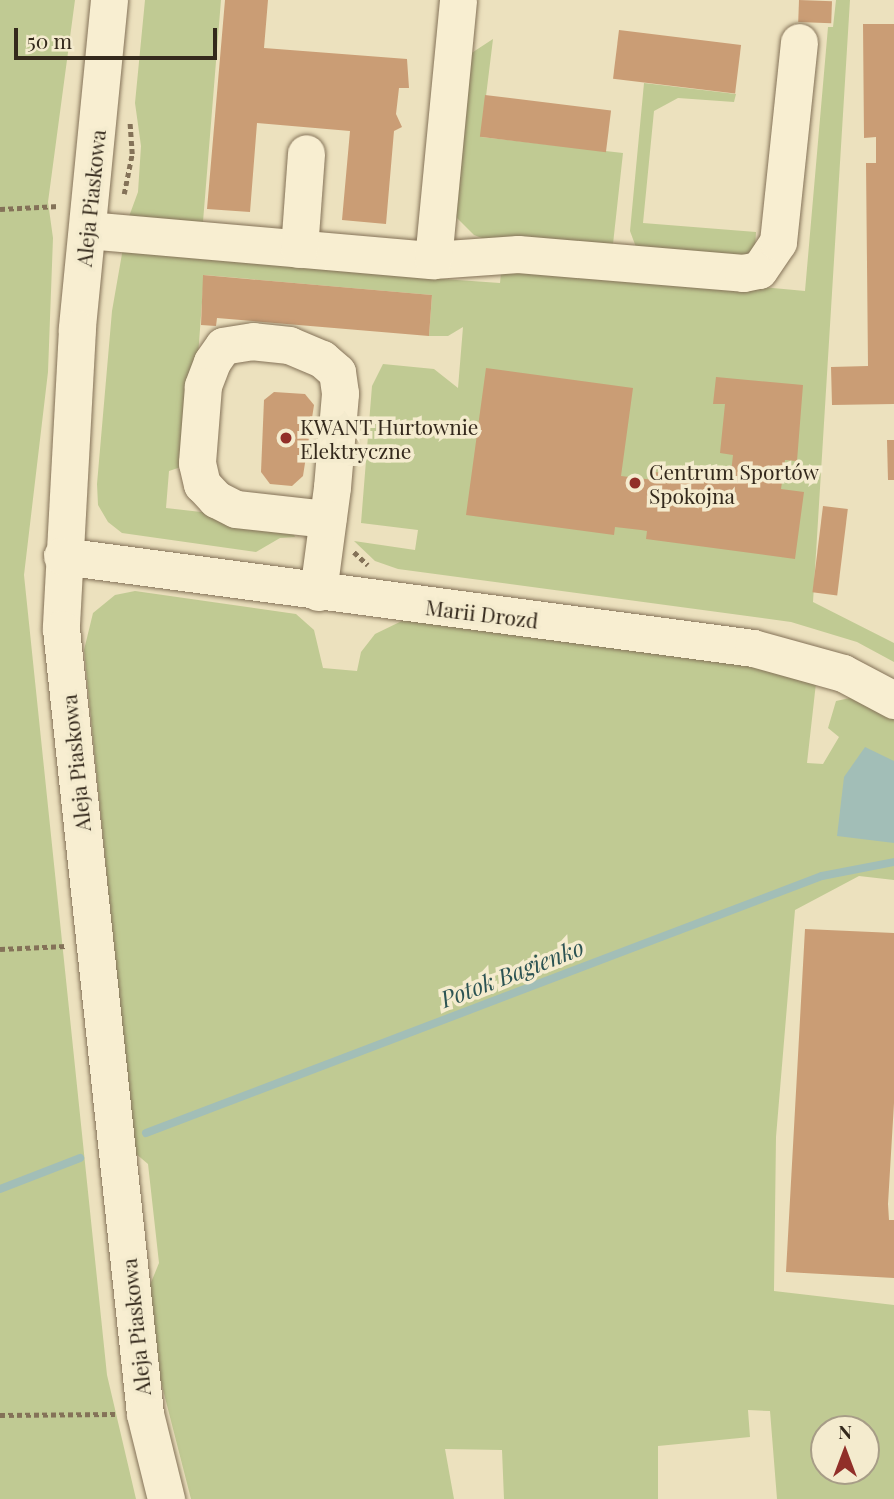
<!DOCTYPE html>
<meta charset="utf-8">
<style>
body{margin:0}
#map{position:relative;width:894px;height:1499px;overflow:hidden;background:#ece1be;font-family:"Playfair Display",serif}
div>[style]{position:absolute}
[style*='--x']{left:calc(var(--x)*1px);top:calc(var(--y)*1px);width:calc(var(--w)*1px);rotate:calc(var(--a)*1deg)}
.green>*{inset:0;background:#c0ca93}
.water>*{inset:0;background:#a2beb7}
.stream>*{height:8px;margin:-4px;padding:0 4px;transform-origin:4px;border-radius:4px;background:#a2beb7}
.building>*{inset:0;background:#ca9d75;transform-origin:0 0}
.path>*{height:4.5px;margin-top:-2.25px;transform-origin:0;background:repeating-linear-gradient(90deg,#847258 0 5px,transparent 0 8.5px)}
.roads{filter:drop-shadow(0 0 2px #847258) drop-shadow(0 0 2px #847258)}
.minor>*{height:37px;margin:-18.5px;padding:0 18.5px;transform-origin:18.5px;border-radius:18.5px;background:#f8eed1}
.dots>*{width:19px;height:19px;translate:-50% -50%;box-sizing:border-box;border:4px solid #f4ebce;border-radius:50%}
span{translate:-50% -50%;white-space:nowrap;text-align:center;line-height:1.15;-webkit-text-stroke:7px #f4ebce;paint-order:stroke}
.street-label{font-size:21px;color:#34291c}
.poi-label{font-size:21px;color:#34291c}
.left{translate:0 -50%;text-align:left}
.water-label{font-size:23px;color:#2b5353;font-style:italic}
.north{position:absolute;left:810px;top:1415px;width:70px;height:70px;box-sizing:border-box;background:#f4ebce;border:2px solid #a79d87;border-radius:50%;rotate:0deg;font-size:19px;font-weight:700;line-height:28px;text-align:center;color:#34291c}
.north::after{content:'';display:block;margin:auto;width:24px;height:32px;background:#912f29;clip-path:polygon(50% 0,100% 100%,50% 72%,0 100%)}
.scale{position:absolute;left:14px;top:28px;width:203px;height:32px;box-sizing:border-box;border:4px solid #34291c;border-top:0;padding-left:9px;font-size:21px;line-height:24px;white-space:nowrap;color:#34291c;-webkit-text-stroke:5px #f4ebce;paint-order:stroke}
</style>
<div id="map">
<div class="green">
<div style="clip-path:polygon(0 0,75px 0,48px 202px,53px 238px,48px 372px,24px 575px,107px 1375px,136px 1499px,0 1499px)"></div>
<div style="clip-path:polygon(145px 0,221px 0,202px 234px,127px 222px,138px 192px,141px 146px,135px 103px)"></div>
<div style="clip-path:polygon(836px 0,850px 0,813px 602px,894px 643px,894px 662px,857px 642px,791px 622px,398px 569px,375px 561px,354px 541px,415px 550px,418px 530px,361px 523px,372px 386px,383px 364px,434px 369px,458px 388px,463px 327px,448px 336px,429px 336px,432px 295px,204px 275px,191px 451px,184px 466px,169px 471px,166px 508px,289px 522px,295px 537px,280px 538px,256px 552px,122px 533px,108px 522px,98px 505px,97px 484px,112px 311px,123px 248px,423px 272px,443px 279px,500px 283px,502px 263px,805px 291px,828px 27px,833px 27px)"></div>
<div style="clip-path:polygon(493px 39px,481px 137px,623px 153px,613px 244px,495px 243px,474px 235px,454px 215px,470px 54px)"></div>
<div style="clip-path:polygon(644px 83px,736px 94px,734px 102px,678px 98px,654px 111px,643px 223px,756px 232px,755px 248px,748px 254px,724px 265px,640px 258px,630px 231px)"></div>
<div style="clip-path:polygon(evenodd,135px 591px,296px 614px,314px 630px,323px 668px,357px 671px,361px 652px,375px 634px,408px 618px,750px 662px,816px 683px,807px 763px,823px 764px,839px 737px,828px 728px,836px 701px,859px 696px,894px 716px,894px 880px,859px 876px,795px 910px,776px 1137px,774px 1291px,894px 1305px,894px 1499px,777px 1499px,770px 1411px,748px 1410px,750px 1437px,658px 1446px,658px 1499px,504px 1499px,502px 1450px,445px 1449px,454px 1499px,191px 1499px,160px 1378px,150px 1285px,159px 1263px,148px 1164px,135px 1153px,84px 650px,93px 613px,115px 595px,135px 591px,824px 1429px,866px 1429px,866px 1471px,824px 1471px,824px 1429px)"></div>
</div>
<div class="water">
<div style="clip-path:polygon(865px 747px,894px 761px,894px 843px,837px 836px,844px 777px)"></div>
</div>
<div class="stream">
<div style="--x:146;--y:1133;--w:723;--a:-20.82"></div>
<div style="--x:822;--y:876;--w:73;--a:-11"></div>
<div style="--x:0;--y:1189;--w:86;--a:-21.2"></div>
</div>
<div class="building">
<div style="clip-path:polygon(225px 0,268px 0,264px 48px,407px 59px,409px 88px,399px 88px,396px 114px,402px 127px,394px 131px,386px 224px,342px 220px,350px 131px,257px 123px,250px 212px,207px 209px)"></div>
<div style="left:799px;top:0;width:33px;height:22px;rotate:2deg"></div>
<div style="clip-path:polygon(863px 24px,894px 24px,894px 404px,832px 405px,831px 367px,868px 366px,866px 163px,876px 163px,876px 137px,864px 138px)"></div>
<div style="left:619px;top:30px;width:123px;height:49px;rotate:7deg"></div>
<div style="left:485px;top:95px;width:127px;height:42px;rotate:7deg"></div>
<div style="clip-path:polygon(203px 275px,432px 295px,429px 336px,217px 318px,216px 326px,201px 325px)"></div>
<div style="clip-path:polygon(486px 368px,633px 388px,621px 476px,654px 480px,655px 472px,730px 482px,733px 455px,720px 453px,725px 404px,713px 404px,716px 377px,803px 385px,797px 461px,785px 460px,781px 489px,804px 492px,795px 559px,646px 539px,647px 531px,641px 530px,615px 527px,614px 535px,466px 515px)"></div>
<div style="clip-path:polygon(274px 392px,305px 394px,314px 405px,303px 476px,292px 486px,270px 484px,261px 472px,264px 400px)"></div>
<div style="clip-path:polygon(887px 440px,894px 440px,894px 480px,888px 480px)"></div>
<div style="left:823px;top:506px;width:25px;height:87px;rotate:7deg"></div>
<div style="clip-path:polygon(805px 929px,894px 933px,894px 1103px,888px 1204px,889px 1220px,894px 1220px,894px 1278px,786px 1272px)"></div>
</div>
<div class="path">
<div style="--x:124;--y:194;--w:41;--a:-78.7"></div>
<div style="--x:132;--y:154;--w:31;--a:-94"></div>
<div style="--x:0;--y:209;--w:59;--a:-2.9"></div>
<div style="--x:354;--y:552;--w:19;--a:43"></div>
<div style="--x:0;--y:949;--w:66;--a:-2.6"></div>
<div style="--x:0;--y:1415;--w:115;--a:-0.5"></div>
</div>
<div class="roads">
<div class="minor">
<div style="--x:109;--y:0;--w:331;--a:95.6"></div>
<div style="--x:77;--y:329;--w:300;--a:93.1"></div>
<div style="--x:61;--y:629;--w:789;--a:83.89"></div>
<div style="--x:145;--y:1414;--w:88;--a:76.1"></div>
<div style="--x:87;--y:230;--w:347;--a:5"></div>
<div style="--x:433;--y:260;--w:85;--a:-4"></div>
<div style="--x:518;--y:254;--w:226;--a:4.8"></div>
<div style="--x:743;--y:273;--w:16;--a:-11"></div>
<div style="--x:759;--y:270;--w:34;--a:-56"></div>
<div style="--x:778;--y:242;--w:201;--a:-84"></div>
<div style="--x:299;--y:249;--w:96;--a:-85.8"></div>
<div style="--x:433;--y:260;--w:261;--a:-84.5"></div>
<div style="--x:62;--y:556;--w:697;--a:7.58"></div>
<div style="--x:753;--y:648;--w:93;--a:15.5"></div>
<div style="--x:843;--y:673;--w:58;--a:27.9"></div>
<div style="--x:318;--y:592;--w:106;--a:-82.4"></div>
<div style="--x:332;--y:487;--w:94;--a:-85.1"></div>
<div style="--x:340;--y:393;--w:21;--a:-98"></div>
<div style="--x:337;--y:372;--w:20;--a:-139"></div>
<div style="--x:322;--y:359;--w:36;--a:-157"></div>
<div style="--x:289;--y:345;--w:36;--a:-174"></div>
<div style="--x:253;--y:341;--w:30;--a:171"></div>
<div style="--x:223;--y:346;--w:19;--a:125"></div>
<div style="--x:212;--y:362;--w:26;--a:111"></div>
<div style="--x:203;--y:386;--w:77;--a:94.5"></div>
<div style="--x:197;--y:463;--w:22;--a:77"></div>
<div style="--x:202;--y:484;--w:21;--a:47"></div>
<div style="--x:216;--y:499;--w:22;--a:27"></div>
<div style="--x:236;--y:509;--w:92;--a:6.3"></div>
</div>
</div>
<div class="dots">
<div style="left:286px;top:438px;background:#912f29"></div>
<div style="left:635px;top:483px;background:#912f29"></div>
</div>
<div class="street-label">
<span style="left:90px;top:198px;rotate:-84deg">Aleja Piaskowa</span>
<span style="left:482px;top:613px;rotate:7deg">Marii Drozd</span>
<span style="left:75px;top:763px;rotate:-96deg">Aleja Piaskowa</span>
<span style="left:135px;top:1327px;rotate:-96deg">Aleja Piaskowa</span>
</div>
<div class="poi-label">
<span class="left" style="left:300px;top:438px">KWANT Hurtownie<br>Elektryczne</span>
<span class="left" style="left:649px;top:483px">Centrum Sportów<br>Spokojna</span>
</div>
<div class="water-label">
<span style="left:512px;top:973px;rotate:-21deg">Potok Bagienko</span>
</div>
<div class="north">N</div>
<div class="scale">50 m</div>
</div>
